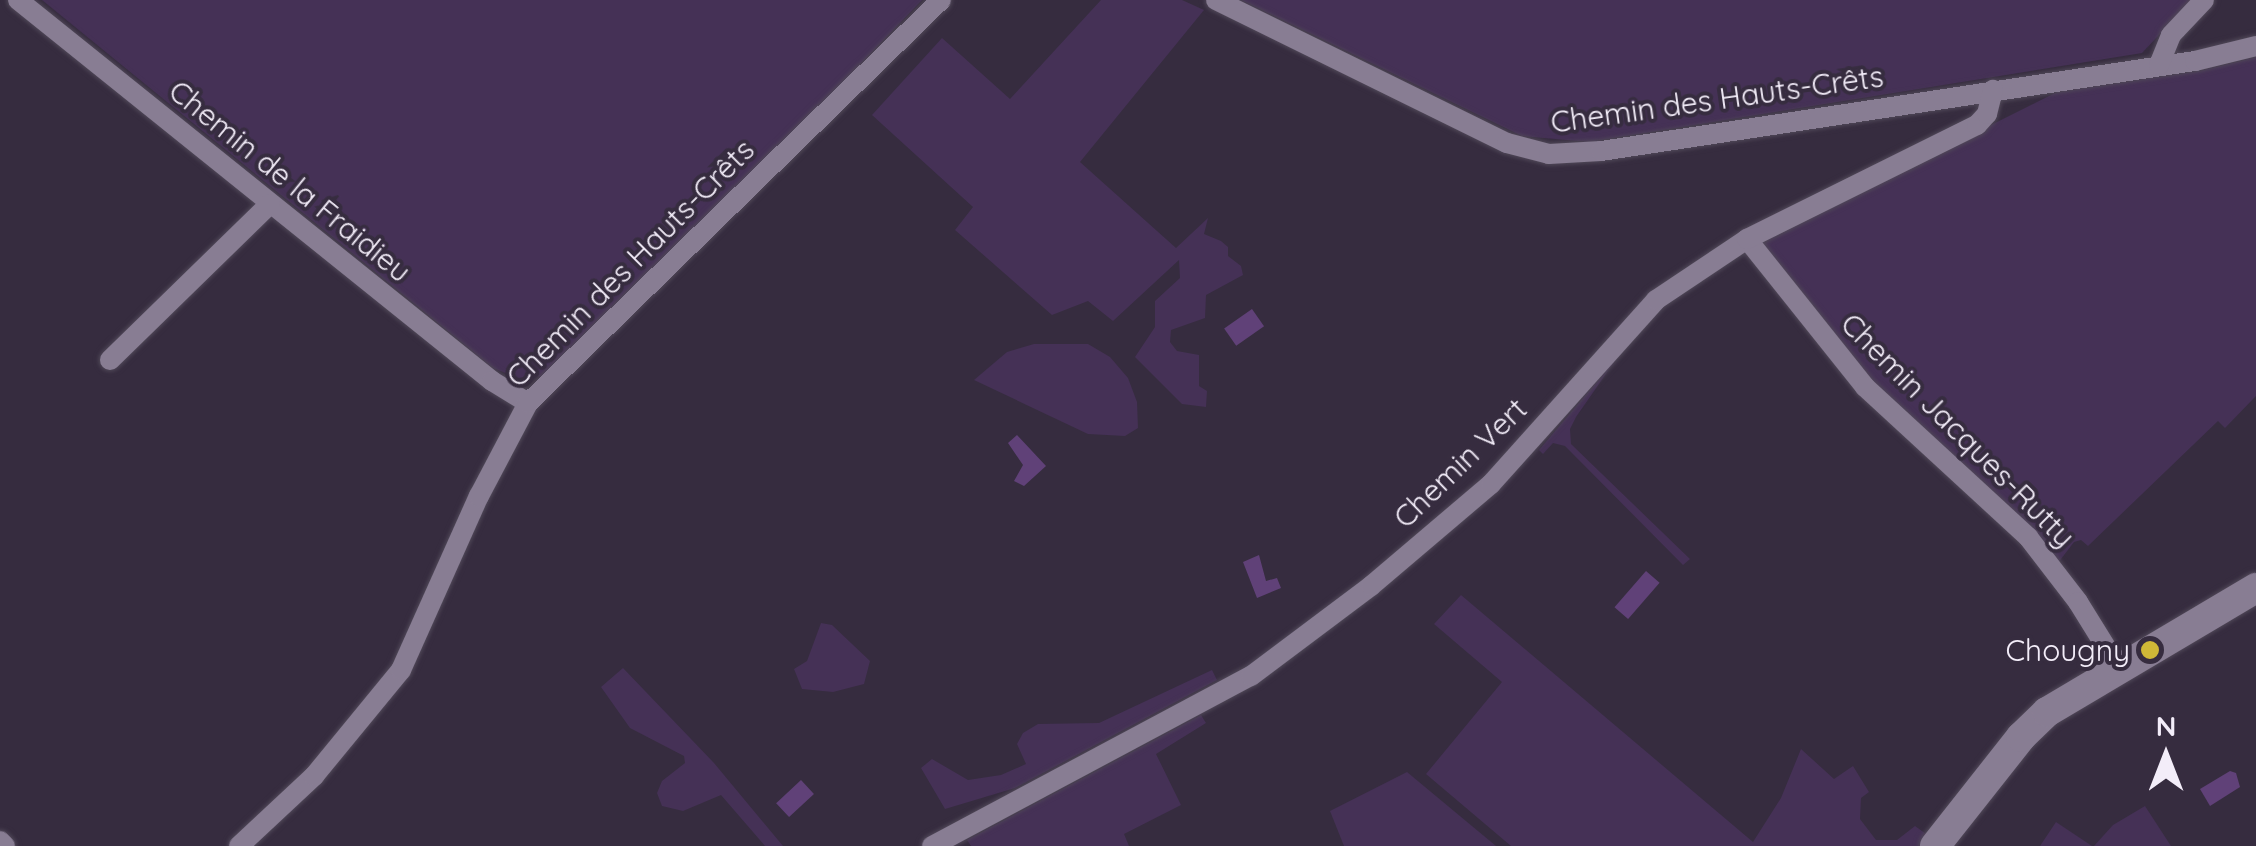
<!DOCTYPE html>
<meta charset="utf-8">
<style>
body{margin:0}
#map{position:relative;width:2256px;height:846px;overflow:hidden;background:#362c3f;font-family:Quicksand,sans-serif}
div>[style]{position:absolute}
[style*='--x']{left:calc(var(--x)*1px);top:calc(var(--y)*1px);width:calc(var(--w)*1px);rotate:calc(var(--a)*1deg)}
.green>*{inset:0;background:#453156}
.water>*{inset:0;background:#604178;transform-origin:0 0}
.roads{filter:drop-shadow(0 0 2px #504858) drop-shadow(0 0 2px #504858)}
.street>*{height:20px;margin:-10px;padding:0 10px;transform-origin:10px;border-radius:10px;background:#887d93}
.secondary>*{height:30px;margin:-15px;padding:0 15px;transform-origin:15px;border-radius:15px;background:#887d93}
.dots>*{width:28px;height:28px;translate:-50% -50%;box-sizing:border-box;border:5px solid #362c3f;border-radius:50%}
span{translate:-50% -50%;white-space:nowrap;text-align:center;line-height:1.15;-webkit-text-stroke:8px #362c3f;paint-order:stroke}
.street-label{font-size:30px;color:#f3edf9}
.poi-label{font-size:30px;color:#f3edf9}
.right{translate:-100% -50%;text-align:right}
.north{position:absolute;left:2116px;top:706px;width:100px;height:100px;-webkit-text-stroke:8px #362c3f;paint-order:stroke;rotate:0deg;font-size:28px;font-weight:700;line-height:40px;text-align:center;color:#f3edf9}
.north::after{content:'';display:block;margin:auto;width:35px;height:45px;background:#f3edf9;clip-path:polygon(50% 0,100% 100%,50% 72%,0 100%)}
</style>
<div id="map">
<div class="green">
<div style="clip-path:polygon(42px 0,922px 0,825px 101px,542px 376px,518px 378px,493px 368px)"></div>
<div style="clip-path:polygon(1101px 0,1182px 0,1204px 10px,1080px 162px,1176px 248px,1208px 218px,1204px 234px,1221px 241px,1228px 247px,1228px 256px,1241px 266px,1243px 275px,1206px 295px,1205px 318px,1171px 330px,1170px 342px,1177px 351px,1199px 355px,1199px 386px,1207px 391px,1206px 407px,1182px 404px,1135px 357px,1155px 327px,1155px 301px,1180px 278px,1179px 260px,1113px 321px,1088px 301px,1052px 315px,955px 230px,973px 207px,872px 115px,942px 38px,1010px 99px)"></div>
<div style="clip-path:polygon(1241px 0,2192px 0,2142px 53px,1589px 142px,1522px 136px)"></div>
<div style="clip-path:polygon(2256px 57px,2256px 396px,2225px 428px,2218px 421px,2088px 546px,2081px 540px,2074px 542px,2058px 563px,1879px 388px,1762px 248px,1761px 240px,2057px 92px,2204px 70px)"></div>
<div style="clip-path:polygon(1034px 344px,1088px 344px,1110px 357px,1128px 378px,1137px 402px,1138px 428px,1125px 436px,1088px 434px,974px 380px,1007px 352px)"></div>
<div style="clip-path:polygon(1617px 358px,1576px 417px,1570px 429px,1571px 444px,1690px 559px,1683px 565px,1565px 446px,1553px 443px,1543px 454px,1539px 450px)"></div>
<div style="clip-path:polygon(1461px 595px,1753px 842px,1781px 798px,1801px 749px,1834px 779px,1853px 766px,1869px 792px,1861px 798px,1860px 819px,1876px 840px,1897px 840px,1915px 826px,1929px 836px,1921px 846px,1511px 846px,1426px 774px,1502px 682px,1434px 624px)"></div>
<div style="clip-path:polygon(821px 623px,832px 625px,870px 661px,864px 684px,833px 692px,802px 689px,794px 669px,807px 661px)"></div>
<div style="clip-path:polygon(623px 668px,714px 763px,783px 846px,765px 846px,721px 795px,683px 811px,662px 806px,657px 793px,662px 781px,685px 763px,684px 756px,630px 728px,601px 687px)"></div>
<div style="clip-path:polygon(1212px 670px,1217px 680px,1015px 788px,945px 809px,921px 768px,932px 759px,968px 780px,1001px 775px,1026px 764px,1017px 744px,1023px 733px,1038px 724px,1099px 723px)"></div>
<div style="clip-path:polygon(1201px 715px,1206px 723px,1156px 754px,1181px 805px,1124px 834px,1129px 846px,971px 846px,967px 840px)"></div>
<div style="clip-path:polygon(1407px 772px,1496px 846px,1344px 846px,1330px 811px)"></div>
<div style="clip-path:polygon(2145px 806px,2171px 846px,2094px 846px,2113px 825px)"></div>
<div style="clip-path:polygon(2056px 822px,2092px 846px,2040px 846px)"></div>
</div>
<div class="water">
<div style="left:1252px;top:309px;width:21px;height:34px;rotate:55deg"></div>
<div style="clip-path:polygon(1017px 435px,1046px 466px,1024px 486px,1014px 481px,1023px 465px,1008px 443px)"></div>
<div style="clip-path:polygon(1259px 555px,1266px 581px,1277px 578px,1281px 588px,1257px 598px,1243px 562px)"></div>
<div style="left:1646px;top:571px;width:18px;height:48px;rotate:41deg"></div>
<div style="clip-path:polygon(2230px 771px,2236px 773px,2240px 787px,2210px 806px,2200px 789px)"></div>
<div style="left:801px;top:780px;width:19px;height:34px;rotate:47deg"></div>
</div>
<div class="roads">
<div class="street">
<div style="--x:18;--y:0;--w:608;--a:38.79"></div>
<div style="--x:492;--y:381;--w:42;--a:31.4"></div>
<div style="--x:1216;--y:0;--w:324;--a:26.2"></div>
<div style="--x:1507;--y:143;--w:43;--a:14.7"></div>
<div style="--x:1549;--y:154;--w:52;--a:-3.3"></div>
<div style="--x:1601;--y:151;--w:601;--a:-8.62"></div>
<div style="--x:2195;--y:61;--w:63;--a:-13.8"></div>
<div style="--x:2159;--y:65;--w:32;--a:-68"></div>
<div style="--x:2171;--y:35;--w:48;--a:-46.7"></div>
<div style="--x:1747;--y:239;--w:189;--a:51.4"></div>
<div style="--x:1865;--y:387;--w:222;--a:42.6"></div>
<div style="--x:2028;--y:537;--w:82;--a:52.4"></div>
<div style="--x:2078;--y:602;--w:78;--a:58.2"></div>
<div style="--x:110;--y:360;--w:223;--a:-44.3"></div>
<div style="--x:0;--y:841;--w:7;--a:45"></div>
<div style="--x:239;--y:846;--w:103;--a:-43"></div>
<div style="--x:314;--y:776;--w:137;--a:-50.6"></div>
<div style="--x:401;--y:670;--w:191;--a:-65.9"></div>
<div style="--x:479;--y:496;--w:105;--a:-62.2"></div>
<div style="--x:528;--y:403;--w:577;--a:-44.3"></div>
<div style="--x:932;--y:846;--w:361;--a:-28.1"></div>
<div style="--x:1251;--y:676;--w:150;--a:-36.9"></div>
<div style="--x:1371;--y:586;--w:157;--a:-40.4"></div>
<div style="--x:1491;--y:484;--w:247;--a:-48.1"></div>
<div style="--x:1656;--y:300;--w:110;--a:-33.8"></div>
<div style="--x:1747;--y:239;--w:257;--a:-26.4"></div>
<div style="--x:1977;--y:125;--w:15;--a:-48"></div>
<div style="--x:1987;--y:114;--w:25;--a:-76"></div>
</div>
<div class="secondary">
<div style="--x:1935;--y:846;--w:139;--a:-51.7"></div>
<div style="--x:2021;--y:737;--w:36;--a:-44"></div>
<div style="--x:2047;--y:712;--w:243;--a:-30.7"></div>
</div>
</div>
<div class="dots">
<div style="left:2150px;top:650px;background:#cfb837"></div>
</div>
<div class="street-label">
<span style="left:1717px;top:99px;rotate:-8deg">Chemin des Hauts-Crêts</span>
<span style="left:290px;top:181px;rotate:39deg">Chemin de la Fraidieu</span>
<span style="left:630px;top:263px;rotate:-45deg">Chemin des Hauts-Crêts</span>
<span style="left:1958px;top:430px;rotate:45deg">Chemin Jacques-Rutty</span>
<span style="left:1460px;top:463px;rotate:-44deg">Chemin Vert</span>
</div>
<div class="poi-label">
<span class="right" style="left:2130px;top:650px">Chougny</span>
</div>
<div class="north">N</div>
</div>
